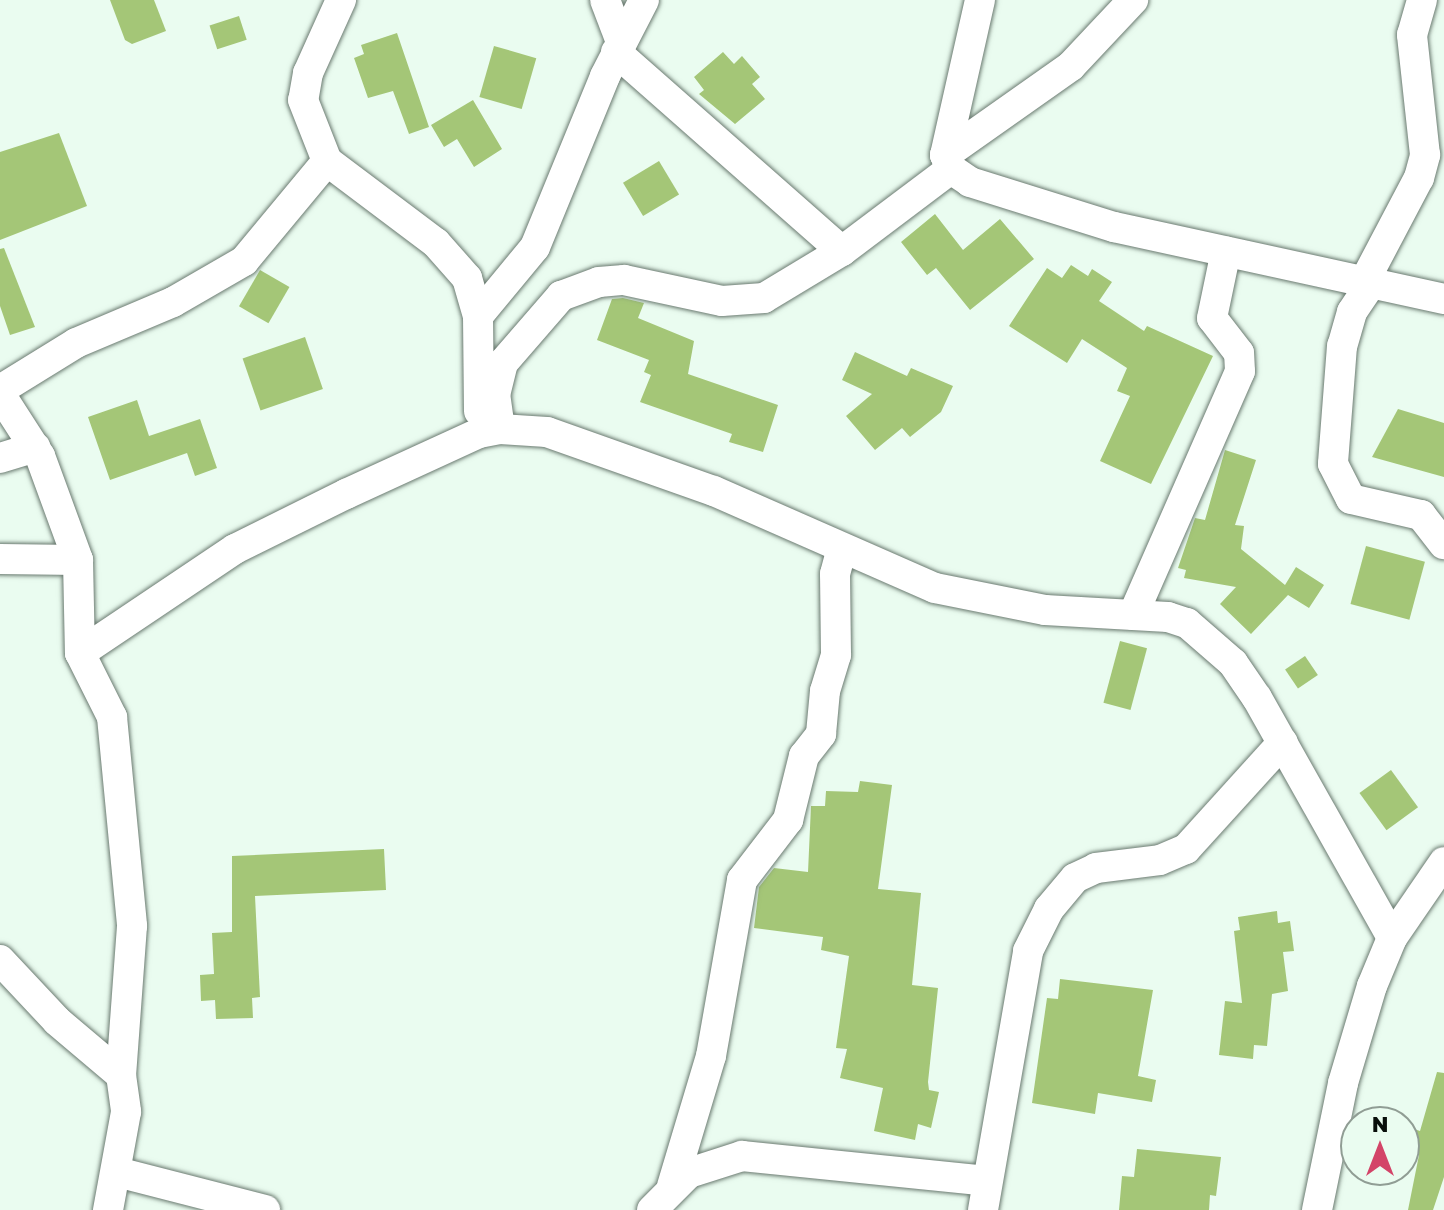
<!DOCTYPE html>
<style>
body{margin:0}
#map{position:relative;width:1444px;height:1210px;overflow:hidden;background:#eafcf0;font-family:"Golos Text",sans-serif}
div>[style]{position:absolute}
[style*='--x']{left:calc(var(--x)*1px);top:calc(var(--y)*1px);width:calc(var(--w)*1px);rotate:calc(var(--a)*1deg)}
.building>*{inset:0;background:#a4c677;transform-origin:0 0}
.roads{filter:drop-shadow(0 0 2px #6a7a70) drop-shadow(0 0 2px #6a7a70)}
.street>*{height:30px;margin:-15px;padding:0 15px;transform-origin:15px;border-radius:15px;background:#fff}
span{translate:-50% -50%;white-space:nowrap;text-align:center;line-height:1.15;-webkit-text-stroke:6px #eafcf0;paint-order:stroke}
.north{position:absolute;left:1340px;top:1106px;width:80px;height:80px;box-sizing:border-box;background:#eafcf0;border:2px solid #909d94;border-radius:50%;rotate:0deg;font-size:22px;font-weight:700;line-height:32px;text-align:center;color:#090f0b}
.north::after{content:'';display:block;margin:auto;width:28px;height:36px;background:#d34468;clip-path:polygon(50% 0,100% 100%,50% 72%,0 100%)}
</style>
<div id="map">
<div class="building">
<div style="clip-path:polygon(110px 0,154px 0,166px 31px,132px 44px,125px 40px)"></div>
<div style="left:239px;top:16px;width:25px;height:31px;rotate:72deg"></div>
<div style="clip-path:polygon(397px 33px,429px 127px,409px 134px,393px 91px,368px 98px,354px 58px,364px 54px,361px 45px)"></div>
<div style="left:494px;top:46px;width:44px;height:53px;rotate:16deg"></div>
<div style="clip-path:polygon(723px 52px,734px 64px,742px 56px,760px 77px,752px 84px,765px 99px,735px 124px,699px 94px,704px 90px,694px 77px)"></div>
<div style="clip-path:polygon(473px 100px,502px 149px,474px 167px,457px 139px,444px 147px,431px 125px)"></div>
<div style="clip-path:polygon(59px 133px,87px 206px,0 240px,0 152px)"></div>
<div style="left:659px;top:161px;width:39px;height:42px;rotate:59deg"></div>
<div style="clip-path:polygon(935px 214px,963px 250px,1000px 219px,1034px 259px,970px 310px,936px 268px,927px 275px,901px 242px)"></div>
<div style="clip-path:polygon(4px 248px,35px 327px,10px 335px,0 306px,0 249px)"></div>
<div style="clip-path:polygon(1071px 265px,1088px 276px,1092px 269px,1112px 282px,1099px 301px,1144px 331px,1147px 326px,1213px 356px,1151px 484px,1100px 461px,1130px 396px,1117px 391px,1127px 368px,1082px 339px,1067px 363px,1009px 326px,1047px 268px,1062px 278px)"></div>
<div style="left:260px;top:270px;width:34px;height:42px;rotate:30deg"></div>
<div style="clip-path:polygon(623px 298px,644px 303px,638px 318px,694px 341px,688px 374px,778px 405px,763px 452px,729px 442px,732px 434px,640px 402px,651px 375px,644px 372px,649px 360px,597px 340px,612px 299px)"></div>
<div style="left:305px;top:337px;width:55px;height:66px;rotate:71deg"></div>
<div style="clip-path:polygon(855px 352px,907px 376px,911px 368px,953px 386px,941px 412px,910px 437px,902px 428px,875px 450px,846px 416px,872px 394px,842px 380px)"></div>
<div style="clip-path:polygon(137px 400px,149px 436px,200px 419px,217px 468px,195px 476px,187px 453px,110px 480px,88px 417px)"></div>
<div style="clip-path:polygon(1398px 409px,1444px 423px,1444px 477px,1372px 457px)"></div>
<div style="clip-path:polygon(1225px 450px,1256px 460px,1235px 525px,1244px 526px,1241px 549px,1285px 585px,1296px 567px,1324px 585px,1309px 608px,1288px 595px,1251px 634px,1220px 604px,1236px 587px,1184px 578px,1186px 570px,1178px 568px,1195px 518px,1205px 520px)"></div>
<div style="left:1366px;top:546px;width:61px;height:60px;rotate:15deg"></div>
<div style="left:1120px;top:641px;width:28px;height:64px;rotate:15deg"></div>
<div style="left:1305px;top:656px;width:23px;height:24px;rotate:56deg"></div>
<div style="left:1391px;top:770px;width:46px;height:39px;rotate:54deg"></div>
<div style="clip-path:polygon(860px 781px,892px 785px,878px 889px,921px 893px,912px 985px,938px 988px,928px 1082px,929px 1090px,939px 1092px,931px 1128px,918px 1124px,915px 1140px,874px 1131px,883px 1088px,840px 1078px,847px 1049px,836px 1048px,849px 956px,821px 950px,823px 937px,754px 928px,759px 887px,774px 868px,808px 872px,811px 806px,825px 806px,826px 791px,858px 792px)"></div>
<div style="clip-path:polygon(384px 849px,386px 890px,255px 896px,260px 997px,252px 998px,253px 1018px,216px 1019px,215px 1000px,201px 1001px,200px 975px,214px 974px,212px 933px,232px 932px,232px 856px)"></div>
<div style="clip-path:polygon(1277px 911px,1278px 923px,1290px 921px,1294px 951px,1283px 952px,1288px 991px,1272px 994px,1267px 1046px,1254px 1045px,1253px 1059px,1219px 1055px,1225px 1001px,1242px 1003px,1234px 931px,1240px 930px,1238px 917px)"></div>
<div style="clip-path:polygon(1060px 979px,1153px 990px,1138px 1076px,1156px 1080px,1152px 1102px,1098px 1093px,1095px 1114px,1032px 1103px,1047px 998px,1058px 999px)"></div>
<div style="clip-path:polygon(1437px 1072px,1444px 1073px,1444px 1177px,1433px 1210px,1408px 1210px,1419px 1155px,1405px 1151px,1411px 1128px,1420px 1131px)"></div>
<div style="clip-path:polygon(1137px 1149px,1221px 1157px,1216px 1196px,1210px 1195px,1209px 1210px,1119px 1210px,1122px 1176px,1134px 1177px)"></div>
</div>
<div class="roads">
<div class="street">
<div style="--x:341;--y:0;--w:80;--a:114.3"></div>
<div style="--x:308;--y:73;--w:27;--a:100"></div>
<div style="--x:303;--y:100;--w:66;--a:68.5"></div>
<div style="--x:327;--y:161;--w:136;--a:37"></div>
<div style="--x:436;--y:243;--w:47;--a:48.5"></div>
<div style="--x:467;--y:278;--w:40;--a:74"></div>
<div style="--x:478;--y:316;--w:95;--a:89.4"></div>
<div style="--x:605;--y:0;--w:45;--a:69.1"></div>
<div style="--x:980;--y:0;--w:159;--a:102.7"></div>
<div style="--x:945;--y:155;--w:15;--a:67"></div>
<div style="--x:951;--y:169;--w:23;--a:34"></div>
<div style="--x:970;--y:182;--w:151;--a:17.4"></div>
<div style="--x:1114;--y:227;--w:338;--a:12.3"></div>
<div style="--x:616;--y:52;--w:301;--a:41.4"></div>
<div style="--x:945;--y:155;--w:154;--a:-35.2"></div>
<div style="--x:1071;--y:66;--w:91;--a:-46.8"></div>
<div style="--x:1363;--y:284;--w:120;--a:-62.2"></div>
<div style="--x:1419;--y:178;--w:24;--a:-75"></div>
<div style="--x:1425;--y:155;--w:121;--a:-96.2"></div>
<div style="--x:1412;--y:35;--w:36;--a:-74"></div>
<div style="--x:1370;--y:285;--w:32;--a:124"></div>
<div style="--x:1352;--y:312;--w:35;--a:106"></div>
<div style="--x:1342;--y:346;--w:118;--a:94.4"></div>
<div style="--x:1333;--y:464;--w:39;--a:63"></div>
<div style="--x:1351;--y:499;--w:72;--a:12.9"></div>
<div style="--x:1421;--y:515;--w:37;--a:52"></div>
<div style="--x:478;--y:316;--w:89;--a:-50.4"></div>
<div style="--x:535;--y:247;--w:185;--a:-67.7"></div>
<div style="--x:605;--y:76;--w:85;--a:-62.8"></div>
<div style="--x:0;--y:390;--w:89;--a:-31.7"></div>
<div style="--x:76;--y:343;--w:105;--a:-22.9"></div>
<div style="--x:173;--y:302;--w:82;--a:-30"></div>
<div style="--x:244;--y:261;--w:130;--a:-50.3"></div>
<div style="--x:0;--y:394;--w:74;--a:57.2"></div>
<div style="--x:40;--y:456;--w:111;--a:69.9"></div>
<div style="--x:78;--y:560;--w:93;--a:88.8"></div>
<div style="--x:80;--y:653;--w:72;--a:63.4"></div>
<div style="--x:112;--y:717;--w:210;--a:84.5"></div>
<div style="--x:132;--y:926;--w:149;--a:94.2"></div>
<div style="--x:121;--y:1075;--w:37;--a:82"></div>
<div style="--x:126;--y:1112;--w:100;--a:100.4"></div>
<div style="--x:500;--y:429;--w:34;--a:-98"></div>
<div style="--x:495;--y:395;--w:33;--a:-76"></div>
<div style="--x:503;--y:363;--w:89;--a:-49.1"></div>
<div style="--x:561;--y:296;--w:40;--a:-20.2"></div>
<div style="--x:599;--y:282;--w:25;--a:-5"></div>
<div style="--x:624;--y:280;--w:100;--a:12.1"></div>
<div style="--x:722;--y:301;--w:42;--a:-4.1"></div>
<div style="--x:764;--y:298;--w:91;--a:-31.1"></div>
<div style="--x:842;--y:251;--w:136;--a:-37"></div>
<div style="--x:0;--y:458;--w:37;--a:-17"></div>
<div style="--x:0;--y:559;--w:78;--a:0.7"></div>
<div style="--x:1133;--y:615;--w:266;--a:-66.3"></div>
<div style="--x:1240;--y:371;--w:18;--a:-93"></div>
<div style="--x:1239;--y:353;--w:44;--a:-127.6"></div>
<div style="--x:1212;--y:318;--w:68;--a:-78.2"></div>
<div style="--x:80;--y:653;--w:187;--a:-33.9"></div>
<div style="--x:235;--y:549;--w:124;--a:-26.4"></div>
<div style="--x:346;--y:494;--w:146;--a:-24.6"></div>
<div style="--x:479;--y:433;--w:21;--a:-11"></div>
<div style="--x:500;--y:429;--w:47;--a:3.7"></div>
<div style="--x:547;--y:432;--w:177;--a:19.5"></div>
<div style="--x:714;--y:491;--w:241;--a:23.7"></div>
<div style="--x:935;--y:588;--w:112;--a:11.3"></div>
<div style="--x:1045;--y:610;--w:123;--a:3.3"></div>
<div style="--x:1168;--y:617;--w:20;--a:18"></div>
<div style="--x:1187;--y:623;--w:61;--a:41"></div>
<div style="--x:1233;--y:663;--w:42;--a:55.6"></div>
<div style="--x:1257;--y:698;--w:275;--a:60.6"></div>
<div style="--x:0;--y:960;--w:83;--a:46.9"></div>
<div style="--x:57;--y:1021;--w:84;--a:40.2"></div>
<div style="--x:117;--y:1172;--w:153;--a:14.4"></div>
<div style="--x:672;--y:1186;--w:136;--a:-73.3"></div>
<div style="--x:711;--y:1056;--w:179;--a:-80"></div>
<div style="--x:742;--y:880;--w:76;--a:-52.5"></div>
<div style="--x:788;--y:820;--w:66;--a:-76"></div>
<div style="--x:804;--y:756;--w:28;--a:-52"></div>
<div style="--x:821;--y:734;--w:43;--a:-84.7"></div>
<div style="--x:825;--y:691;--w:38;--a:-73"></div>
<div style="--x:836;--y:655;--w:81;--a:-90.7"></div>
<div style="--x:835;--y:574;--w:27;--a:-75"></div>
<div style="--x:652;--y:1210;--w:52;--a:-45"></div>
<div style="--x:689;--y:1173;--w:56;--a:-17.8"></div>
<div style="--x:742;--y:1156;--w:246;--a:5.8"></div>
<div style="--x:983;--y:1210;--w:263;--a:-80.1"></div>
<div style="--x:1028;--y:951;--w:47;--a:-63.4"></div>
<div style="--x:1049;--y:909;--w:40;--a:-50"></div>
<div style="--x:1075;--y:878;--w:23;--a:-25"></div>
<div style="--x:1096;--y:868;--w:64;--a:-7.1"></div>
<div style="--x:1160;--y:860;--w:28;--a:-23"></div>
<div style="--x:1186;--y:849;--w:144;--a:-47.8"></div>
<div style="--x:1317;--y:1210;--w:130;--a:-78.4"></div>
<div style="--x:1343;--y:1083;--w:101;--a:-73.4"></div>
<div style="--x:1372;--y:986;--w:52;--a:-67.4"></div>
<div style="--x:1392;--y:938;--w:92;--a:-55.6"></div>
</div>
</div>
<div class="north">N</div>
</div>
